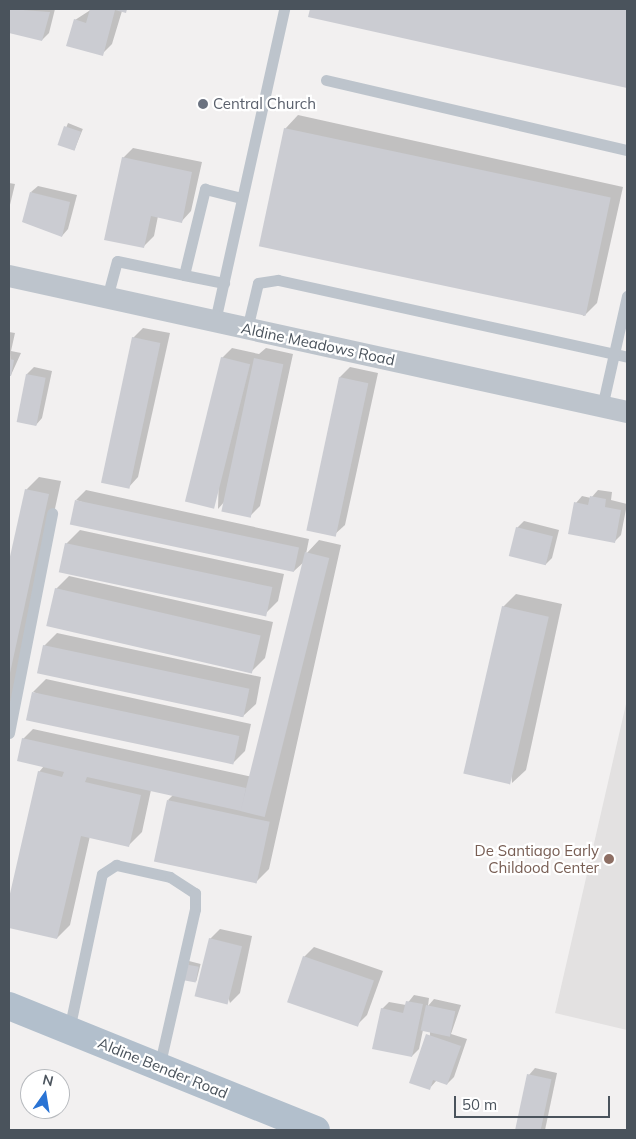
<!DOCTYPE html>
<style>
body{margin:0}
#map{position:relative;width:636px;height:1139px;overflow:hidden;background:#f2f0f0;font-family:Mulish,sans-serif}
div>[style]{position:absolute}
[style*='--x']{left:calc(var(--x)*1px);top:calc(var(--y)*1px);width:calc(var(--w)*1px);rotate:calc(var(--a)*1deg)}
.education>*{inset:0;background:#e3e1e1}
.shadow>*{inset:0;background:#0003;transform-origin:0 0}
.building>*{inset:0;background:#cbccd2;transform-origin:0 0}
.service>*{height:11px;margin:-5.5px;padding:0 5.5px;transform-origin:5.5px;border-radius:5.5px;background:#bdc4cc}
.minor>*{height:22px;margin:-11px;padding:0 11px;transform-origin:11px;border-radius:11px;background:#bdc4cc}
.primary>*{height:28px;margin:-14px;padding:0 14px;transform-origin:14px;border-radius:14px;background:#b2bfcc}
.dots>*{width:14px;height:14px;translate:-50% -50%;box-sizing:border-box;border:2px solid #fff;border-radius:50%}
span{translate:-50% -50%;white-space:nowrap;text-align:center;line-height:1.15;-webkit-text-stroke:4.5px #fff;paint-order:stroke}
.worship-label{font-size:15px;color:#5b616d}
.left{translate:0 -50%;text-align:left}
.street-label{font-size:15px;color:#4a535c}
.education-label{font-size:15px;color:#785e54}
.right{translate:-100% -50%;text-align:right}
.frame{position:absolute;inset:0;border:10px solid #4a535c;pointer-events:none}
.north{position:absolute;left:20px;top:1069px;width:50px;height:50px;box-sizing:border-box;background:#fff;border:1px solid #b7babe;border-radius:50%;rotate:13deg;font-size:14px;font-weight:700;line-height:20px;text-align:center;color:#4a535c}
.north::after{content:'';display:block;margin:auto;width:18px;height:22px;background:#2973d4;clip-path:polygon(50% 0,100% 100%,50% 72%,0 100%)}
.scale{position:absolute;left:454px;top:1096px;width:156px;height:22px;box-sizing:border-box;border:2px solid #4a535c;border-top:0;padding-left:6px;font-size:15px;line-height:18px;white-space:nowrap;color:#4a535c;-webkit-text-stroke:4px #fff;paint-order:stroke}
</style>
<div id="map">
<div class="education">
<div style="clip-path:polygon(626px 704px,627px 704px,627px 1030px,555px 1013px)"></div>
</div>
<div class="shadow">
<div style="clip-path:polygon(9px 9px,55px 9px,49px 33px,42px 40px,9px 32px)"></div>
<div style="clip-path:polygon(92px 9px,129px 9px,122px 11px,112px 44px,102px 54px,75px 20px)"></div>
<div style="clip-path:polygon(311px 9px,627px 9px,627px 87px,310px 16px)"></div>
<div style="clip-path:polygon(298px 115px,623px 187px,597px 303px,584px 316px,285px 129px)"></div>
<div style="left:68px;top:123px;width:16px;height:23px;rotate:22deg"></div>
<div style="clip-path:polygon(133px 148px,202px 162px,191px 211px,181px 222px,158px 216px,154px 236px,143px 247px,123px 158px)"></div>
<div style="clip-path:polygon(9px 183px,15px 184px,9px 209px)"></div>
<div style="clip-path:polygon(38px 186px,77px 195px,68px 229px,62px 236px,31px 192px)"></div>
<div style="clip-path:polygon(143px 328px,170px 333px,138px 477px,128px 488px,133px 338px)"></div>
<div style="clip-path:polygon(9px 332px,15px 333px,11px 351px,21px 353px,11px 375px)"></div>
<div style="clip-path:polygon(232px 348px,259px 354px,266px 348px,293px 354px,260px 506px,250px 516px,225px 501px,218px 509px,222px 358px)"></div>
<div style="clip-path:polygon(34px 367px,52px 371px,42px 418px,36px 425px,27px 374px)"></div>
<div style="clip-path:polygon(350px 367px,378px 373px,345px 525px,334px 535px,340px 377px)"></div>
<div style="clip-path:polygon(39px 477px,61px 481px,9px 720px,9px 567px,26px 490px)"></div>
<div style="clip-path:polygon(86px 490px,309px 539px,306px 554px,319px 540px,341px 545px,269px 869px,256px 882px,168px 800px,173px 795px,151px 790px,142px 832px,129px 845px,90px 836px,70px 925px,57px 938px,9px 927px,9px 903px,39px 772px,44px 766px,23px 739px,33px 729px,257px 778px,305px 561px,294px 571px,76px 500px)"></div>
<div style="clip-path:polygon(598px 490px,612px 492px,611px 500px,627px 504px,621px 535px,614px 542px,576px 503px,582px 496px,591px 498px)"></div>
<div style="clip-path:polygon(524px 521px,559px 530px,552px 558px,545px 565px,517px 528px)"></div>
<div style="clip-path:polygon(80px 530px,284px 574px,278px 601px,265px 614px,66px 544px)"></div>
<div style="clip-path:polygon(69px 576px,273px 622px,265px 658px,252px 671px,56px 589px)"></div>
<div style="clip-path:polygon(516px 594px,562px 604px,526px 770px,512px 783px,503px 607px)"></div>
<div style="clip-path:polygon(57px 633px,261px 677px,256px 704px,242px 717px,44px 646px)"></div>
<div style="clip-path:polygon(46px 679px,251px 724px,245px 751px,232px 764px,33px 692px)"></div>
<div style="clip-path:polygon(220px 929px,252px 936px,240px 993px,230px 1003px,210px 939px)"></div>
<div style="clip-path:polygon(314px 947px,383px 971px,367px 1015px,357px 1025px,304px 957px)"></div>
<div style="left:189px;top:961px;width:12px;height:18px;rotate:14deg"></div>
<div style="clip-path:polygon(414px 995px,429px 998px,428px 1006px,434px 999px,461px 1005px,451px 1034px,467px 1039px,454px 1077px,447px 1084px,437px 1080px,429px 1089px,430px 1031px,423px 1030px,419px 1049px,412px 1056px,382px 1009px,389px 1002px,406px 1005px)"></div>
<div style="clip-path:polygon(535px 1068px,557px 1073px,545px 1130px,517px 1130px,529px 1075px)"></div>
</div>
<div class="building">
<div style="clip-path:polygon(9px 9px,50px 12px,42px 41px,9px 33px)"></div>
<div style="clip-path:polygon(90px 9px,127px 9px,126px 13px,115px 10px,103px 56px,66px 46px,74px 19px,86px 23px)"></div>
<div style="clip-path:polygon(310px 9px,627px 9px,627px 88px,308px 17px)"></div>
<div style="left:64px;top:126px;width:18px;height:20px;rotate:19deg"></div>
<div style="left:284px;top:128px;width:334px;height:121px;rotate:12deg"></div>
<div style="clip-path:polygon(122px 157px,192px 172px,182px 223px,151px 216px,144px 248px,104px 240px)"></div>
<div style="clip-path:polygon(30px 192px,70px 202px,62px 237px,22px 222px)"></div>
<div style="left:132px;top:337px;width:29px;height:149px;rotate:12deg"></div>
<div style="left:221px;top:357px;width:30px;height:149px;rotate:14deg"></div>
<div style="left:254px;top:358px;width:30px;height:157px;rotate:12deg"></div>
<div style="clip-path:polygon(9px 359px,14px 360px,11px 376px,9px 376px)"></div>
<div style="left:26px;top:374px;width:20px;height:49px;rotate:11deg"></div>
<div style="left:339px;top:377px;width:30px;height:157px;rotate:12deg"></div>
<div style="clip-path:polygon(25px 489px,49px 494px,10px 673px,9px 561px)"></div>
<div style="clip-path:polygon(590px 496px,606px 499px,605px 507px,621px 510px,615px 543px,568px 534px,574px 502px,588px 505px)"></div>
<div style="left:75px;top:500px;width:229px;height:25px;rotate:12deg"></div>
<div style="left:516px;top:527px;width:38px;height:30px;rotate:14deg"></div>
<div style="left:65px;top:543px;width:212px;height:30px;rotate:12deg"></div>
<div style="left:305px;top:552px;width:25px;height:267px;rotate:14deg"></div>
<div style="left:55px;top:588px;width:211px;height:39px;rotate:13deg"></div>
<div style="left:502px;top:606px;width:48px;height:172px;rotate:13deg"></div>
<div style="left:43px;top:645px;width:211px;height:29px;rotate:12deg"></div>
<div style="left:32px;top:692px;width:212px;height:29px;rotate:12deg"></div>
<div style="clip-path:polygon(22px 738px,246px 788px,241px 811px,87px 777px,85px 782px,141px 795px,129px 847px,81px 836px,57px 939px,9px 928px,9px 898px,38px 771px,62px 777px,64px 772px,17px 761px)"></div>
<div style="left:167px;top:800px;width:105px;height:63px;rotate:12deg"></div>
<div style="left:209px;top:938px;width:34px;height:60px;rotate:14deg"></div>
<div style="left:303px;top:956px;width:75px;height:49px;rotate:19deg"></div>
<div style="left:184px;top:964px;width:15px;height:16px;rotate:11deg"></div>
<div style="clip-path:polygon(406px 1001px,423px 1004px,412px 1057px,372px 1049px,381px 1008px,403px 1013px)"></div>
<div style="left:426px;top:1005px;width:30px;height:26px;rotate:12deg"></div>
<div style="clip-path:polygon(426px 1034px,461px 1046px,447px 1085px,433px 1080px,430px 1090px,409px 1083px)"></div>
<div style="left:527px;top:1074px;width:25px;height:57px;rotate:12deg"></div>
</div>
<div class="service">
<div style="--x:326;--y:80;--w:309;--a:13.1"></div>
<div style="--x:184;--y:275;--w:41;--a:11.3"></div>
<div style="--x:107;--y:298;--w:38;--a:-75"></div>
<div style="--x:117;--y:261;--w:68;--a:11.8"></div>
<div style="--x:184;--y:275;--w:89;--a:-76.3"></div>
<div style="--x:205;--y:189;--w:38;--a:14"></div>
<div style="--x:215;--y:321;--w:320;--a:-77.5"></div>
<div style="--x:247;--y:329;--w:47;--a:-76.6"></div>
<div style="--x:258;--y:283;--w:20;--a:-9"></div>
<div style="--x:278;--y:280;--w:357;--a:12.4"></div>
<div style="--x:602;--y:407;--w:114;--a:-77.3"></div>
<div style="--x:9;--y:733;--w:224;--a:-78.9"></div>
<div style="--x:69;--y:1030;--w:159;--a:-78.1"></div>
<div style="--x:102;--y:874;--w:17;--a:-33"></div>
<div style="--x:116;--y:865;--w:55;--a:12.5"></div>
<div style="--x:170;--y:877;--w:30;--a:33"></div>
<div style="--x:195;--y:893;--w:16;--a:90"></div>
<div style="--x:195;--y:909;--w:162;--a:102.8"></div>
</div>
<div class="minor">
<div style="--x:9;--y:276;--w:633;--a:12.41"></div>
</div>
<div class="primary">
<div style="--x:9;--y:1006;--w:331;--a:22"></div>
</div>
<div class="dots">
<div style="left:203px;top:104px;background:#6b7280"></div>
<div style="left:609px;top:859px;background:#8d6e63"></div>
</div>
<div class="worship-label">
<span class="left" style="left:213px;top:104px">Central Church</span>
</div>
<div class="street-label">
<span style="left:318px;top:344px;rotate:12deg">Aldine Meadows Road</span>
<span style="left:163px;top:1068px;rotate:22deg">Aldine Bender Road</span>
</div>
<div class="education-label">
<span class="right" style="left:599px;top:859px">De Santiago Early<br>Childood Center</span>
</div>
<div class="frame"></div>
<div class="north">N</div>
<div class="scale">50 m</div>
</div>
